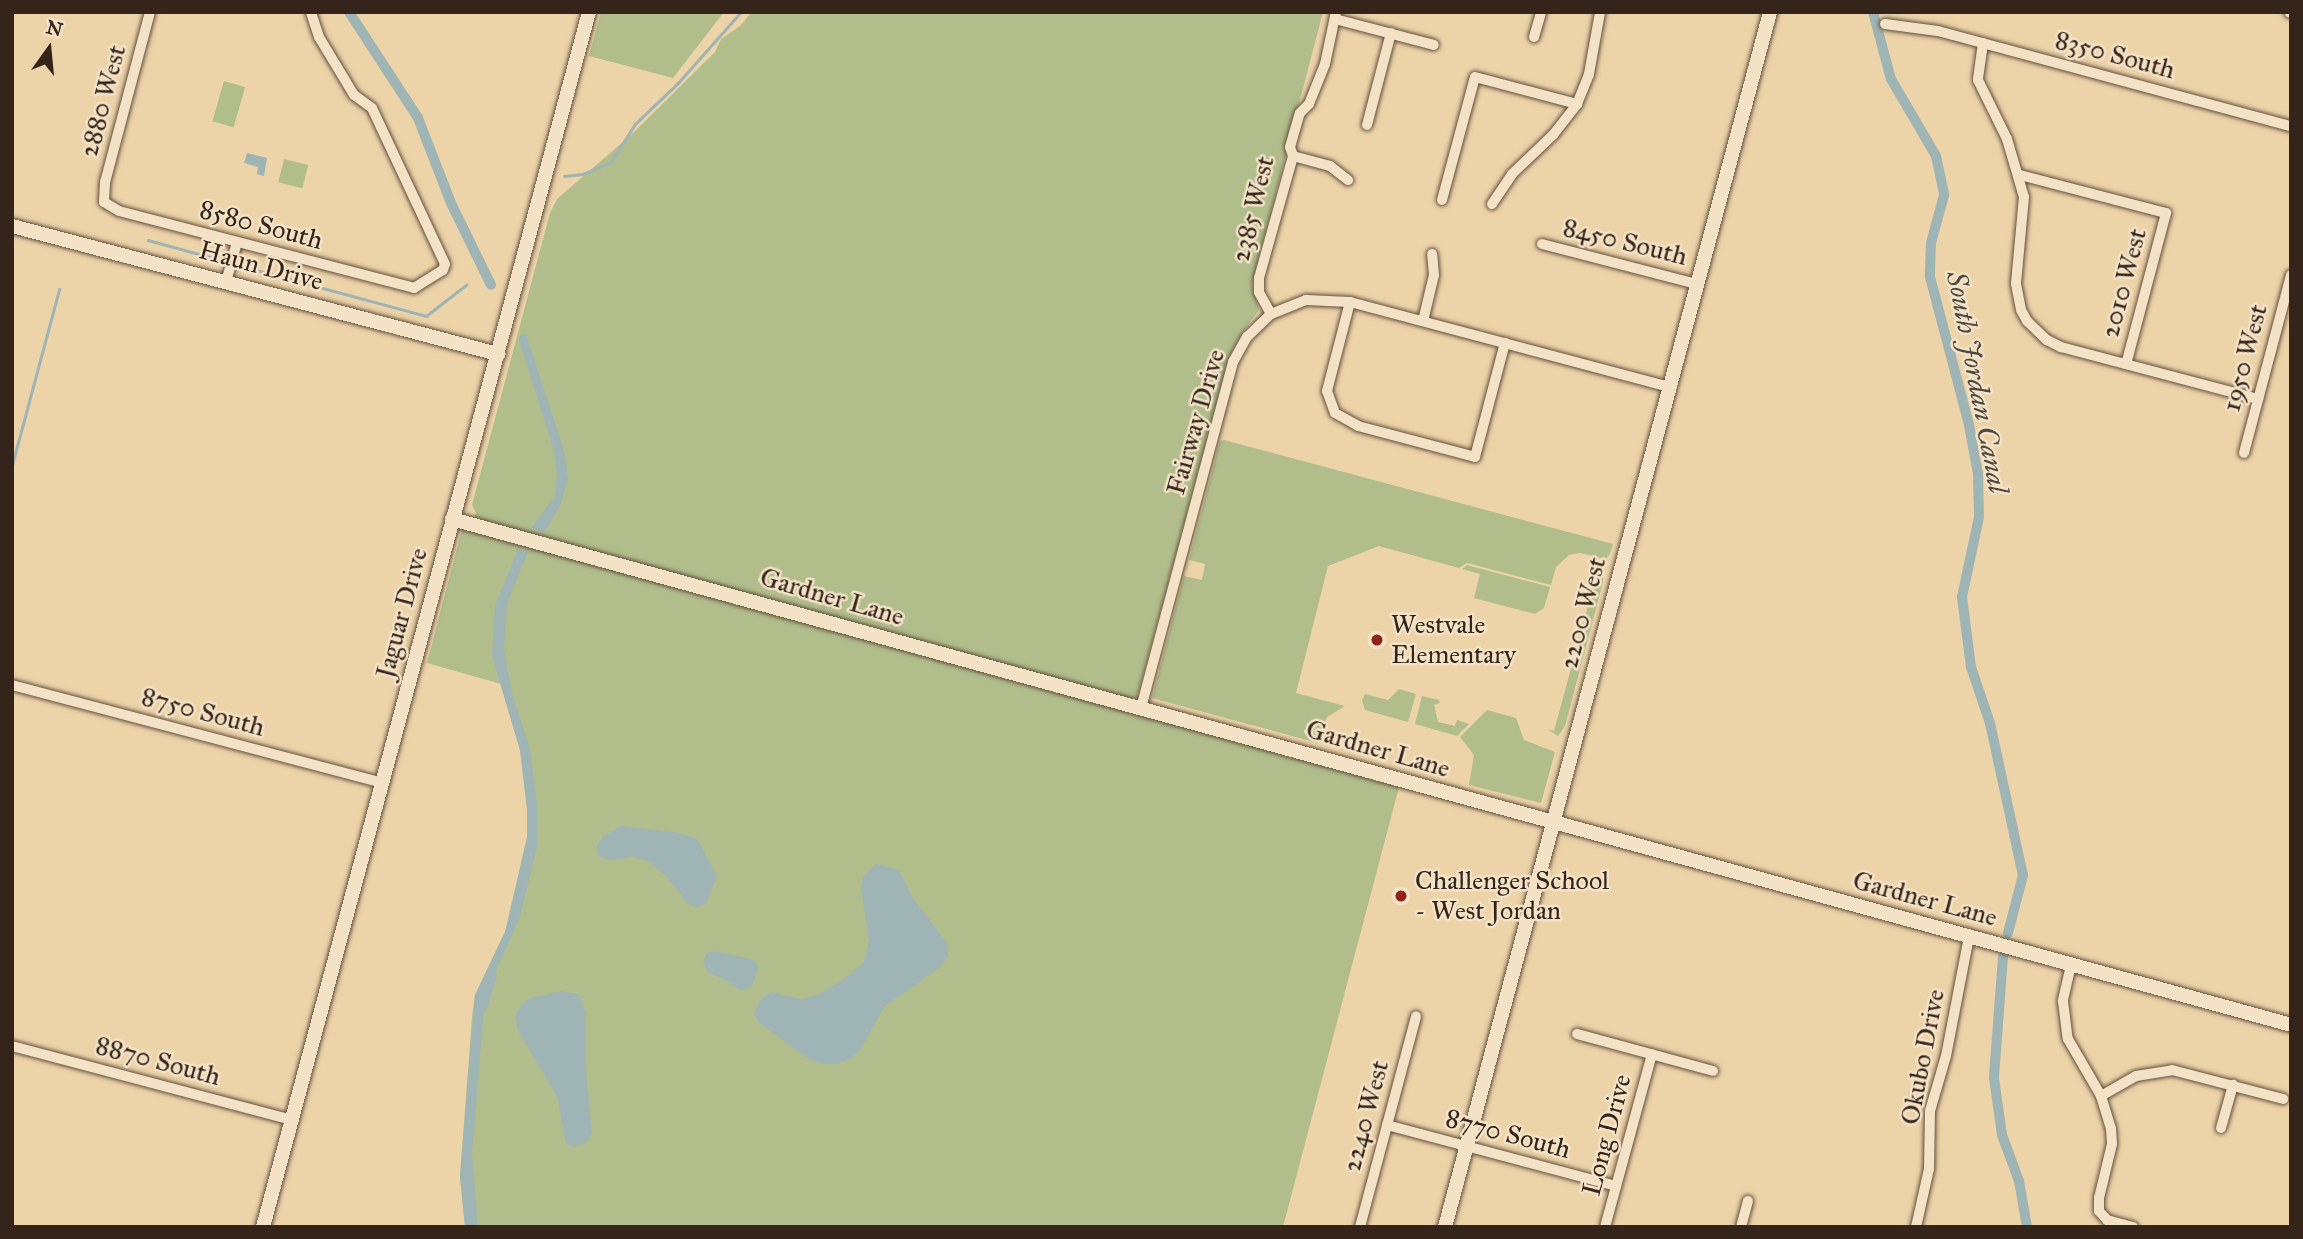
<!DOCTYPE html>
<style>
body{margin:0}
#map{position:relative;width:2303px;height:1239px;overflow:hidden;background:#ecd3a8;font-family:"IM FELL Great Primer",serif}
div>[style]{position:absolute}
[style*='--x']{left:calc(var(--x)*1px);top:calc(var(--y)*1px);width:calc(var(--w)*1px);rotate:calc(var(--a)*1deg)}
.green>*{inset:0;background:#b1be8c;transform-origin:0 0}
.water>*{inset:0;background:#9fb4b4}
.stream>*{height:2.5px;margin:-1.25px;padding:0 1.25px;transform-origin:1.25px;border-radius:1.25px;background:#9fb4b4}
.canal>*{height:10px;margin:-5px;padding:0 5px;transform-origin:5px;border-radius:5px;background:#9fb4b4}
.roads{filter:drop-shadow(0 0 2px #62503e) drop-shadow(0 0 2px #62503e)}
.street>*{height:10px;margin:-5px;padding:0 5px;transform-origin:5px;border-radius:5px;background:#f3e2c6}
.secondary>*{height:14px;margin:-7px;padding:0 7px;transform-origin:7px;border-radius:7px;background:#f3e2c6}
.dots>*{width:19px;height:19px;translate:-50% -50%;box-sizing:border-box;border:4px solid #f3e2c6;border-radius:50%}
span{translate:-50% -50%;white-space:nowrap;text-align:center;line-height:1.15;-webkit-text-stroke:5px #f3e2c6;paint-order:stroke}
.street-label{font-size:26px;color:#34241a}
.poi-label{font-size:26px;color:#34241a}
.left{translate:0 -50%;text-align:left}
.water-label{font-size:28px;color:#4f4840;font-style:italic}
.frame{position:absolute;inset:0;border:14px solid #34241a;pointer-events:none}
.north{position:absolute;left:14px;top:14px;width:70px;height:70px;-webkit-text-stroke:5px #f3e2c6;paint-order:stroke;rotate:15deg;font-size:19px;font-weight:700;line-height:28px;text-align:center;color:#34241a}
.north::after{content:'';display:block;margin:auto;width:24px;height:32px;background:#34241a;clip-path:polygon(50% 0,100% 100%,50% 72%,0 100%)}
</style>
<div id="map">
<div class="green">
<div style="clip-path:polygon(601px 12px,724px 12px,673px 78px,589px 56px)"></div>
<div style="clip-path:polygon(752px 12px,1323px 12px,1255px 272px,1252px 285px,1259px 310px,1242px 333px,1229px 357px,1137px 698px,1133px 697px,1129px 707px,1399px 787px,1283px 1227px,465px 1227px,460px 1176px,472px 1017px,475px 995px,505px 932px,516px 892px,527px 838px,527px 808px,520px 750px,501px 684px,427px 663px,462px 529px,470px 531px,476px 513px,472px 505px,550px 213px,557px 199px,631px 135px,715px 52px,721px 39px,740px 26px)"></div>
<div style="left:224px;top:81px;width:22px;height:42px;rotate:16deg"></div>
<div style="left:284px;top:159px;width:25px;height:24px;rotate:14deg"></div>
<div style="clip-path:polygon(1224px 440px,1613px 544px,1610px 554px,1606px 559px,1580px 553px,1569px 555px,1556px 567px,1551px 585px,1467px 563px,1459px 568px,1379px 546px,1328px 566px,1296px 693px,1345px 706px,1327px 717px,1318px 743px,1152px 698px,1184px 576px,1202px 580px,1205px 564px,1189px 560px,1220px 441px)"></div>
<div style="clip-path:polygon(1467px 565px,1550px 587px,1544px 608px,1535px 614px,1474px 598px,1480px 574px,1462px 569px)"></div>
<div style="clip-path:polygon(1593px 571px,1603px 574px,1603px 582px,1565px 726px,1558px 736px,1547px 729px,1554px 731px,1594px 584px,1588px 578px)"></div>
<div style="clip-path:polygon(1399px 689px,1416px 694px,1408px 722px,1365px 710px,1362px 700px,1365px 694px,1388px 700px)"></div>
<div style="clip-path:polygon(1422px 696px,1439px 700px,1440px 703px,1434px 705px,1438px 722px,1455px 726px,1457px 720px,1469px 724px,1457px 736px,1415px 724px)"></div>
<div style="clip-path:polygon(1487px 710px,1516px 718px,1524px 740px,1555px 752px,1541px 803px,1469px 785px,1474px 755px,1460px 737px)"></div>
</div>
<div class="water">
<div style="clip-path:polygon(247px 153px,267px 158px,264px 176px,257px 174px,258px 167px,244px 163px)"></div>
<div style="clip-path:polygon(526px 334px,565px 454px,568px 479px,560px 506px,545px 531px,541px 531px,531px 528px,555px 496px,557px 475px,554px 451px,519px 340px,519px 336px)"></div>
<div style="clip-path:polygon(518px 549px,528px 552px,507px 603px,504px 649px,512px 693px,530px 749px,537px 804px,537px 847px,520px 917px,485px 996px,472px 1153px,478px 1227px,465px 1227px,460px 1176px,475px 995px,505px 932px,527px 837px,527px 808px,520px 750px,492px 656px,495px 606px)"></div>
<div style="clip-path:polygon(622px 826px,681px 833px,697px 839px,717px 876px,706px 904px,696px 907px,688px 904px,668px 878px,648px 861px,632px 857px,612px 860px,599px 857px,597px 846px,603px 836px)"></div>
<div style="clip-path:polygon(876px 864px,899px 870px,913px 898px,948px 944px,948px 957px,940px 967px,884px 1007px,860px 1050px,852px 1058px,837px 1064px,823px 1064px,807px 1058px,758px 1022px,754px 1013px,761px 999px,770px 992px,802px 999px,819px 994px,845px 978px,864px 962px,869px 940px,861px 889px,863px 876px)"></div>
<div style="clip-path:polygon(716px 951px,754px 960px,758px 967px,752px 986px,740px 991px,728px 981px,707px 972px,703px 960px,707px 953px)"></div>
<div style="clip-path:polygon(562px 991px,579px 994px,586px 1013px,586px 1070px,592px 1133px,587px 1142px,574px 1147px,566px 1144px,557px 1096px,517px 1029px,516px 1014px,522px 1003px,531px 998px)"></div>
</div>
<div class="stream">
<div style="--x:564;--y:176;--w:19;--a:-6"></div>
<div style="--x:583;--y:174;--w:30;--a:-23"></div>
<div style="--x:611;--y:162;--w:45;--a:-57.7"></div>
<div style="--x:635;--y:124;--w:58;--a:-43.6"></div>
<div style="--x:677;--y:84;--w:96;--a:-48.4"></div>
<div style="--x:148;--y:240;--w:68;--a:15.3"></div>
<div style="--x:245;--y:267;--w:188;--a:15.1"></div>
<div style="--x:426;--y:316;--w:51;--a:-37.8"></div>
<div style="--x:12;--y:465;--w:182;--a:-75"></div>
</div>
<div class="canal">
<div style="--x:349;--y:12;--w:126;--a:56.9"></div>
<div style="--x:418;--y:118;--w:91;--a:68.8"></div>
<div style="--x:451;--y:203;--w:91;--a:64"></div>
<div style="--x:1873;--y:12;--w:69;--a:75"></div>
<div style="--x:1891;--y:79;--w:89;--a:59.7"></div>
<div style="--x:1936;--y:156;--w:40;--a:78"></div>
<div style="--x:1944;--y:195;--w:50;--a:105.2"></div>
<div style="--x:1931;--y:243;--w:34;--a:92"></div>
<div style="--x:1930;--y:277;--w:153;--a:75.2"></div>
<div style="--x:1969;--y:425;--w:50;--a:79.6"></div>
<div style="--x:1978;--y:474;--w:43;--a:88.7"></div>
<div style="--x:1979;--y:517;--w:82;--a:102"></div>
<div style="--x:1962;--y:597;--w:71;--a:82.7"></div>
<div style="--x:1971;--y:667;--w:59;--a:71.3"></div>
<div style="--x:1990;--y:723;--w:156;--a:77.8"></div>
<div style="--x:2023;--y:875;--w:60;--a:104.5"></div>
<div style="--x:2003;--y:957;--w:121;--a:94.3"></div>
<div style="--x:1994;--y:1078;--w:58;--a:82"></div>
<div style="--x:2002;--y:1135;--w:49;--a:69.7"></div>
<div style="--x:2019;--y:1181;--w:47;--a:80.1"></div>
<div style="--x:482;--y:1008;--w:34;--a:-73"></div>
</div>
<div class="roads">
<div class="street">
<div style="--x:150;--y:12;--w:176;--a:104.8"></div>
<div style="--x:105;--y:182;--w:20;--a:93"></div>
<div style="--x:104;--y:202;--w:17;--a:31"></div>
<div style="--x:119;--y:211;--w:305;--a:14.6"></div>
<div style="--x:414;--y:288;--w:34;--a:-32"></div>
<div style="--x:443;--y:270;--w:6;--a:-72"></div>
<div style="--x:445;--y:264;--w:172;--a:-115.1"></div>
<div style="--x:372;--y:108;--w:22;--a:-144"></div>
<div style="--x:354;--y:95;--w:68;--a:-121.1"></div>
<div style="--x:319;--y:37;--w:26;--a:-108"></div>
<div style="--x:2289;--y:12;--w:2;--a:27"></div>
<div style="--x:1335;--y:19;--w:102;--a:14.7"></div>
<div style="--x:1885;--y:24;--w:53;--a:7.5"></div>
<div style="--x:1938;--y:31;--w:366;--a:15.1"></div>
<div style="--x:1534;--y:37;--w:26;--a:-74"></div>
<div style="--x:1983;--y:43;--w:37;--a:98"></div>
<div style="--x:1978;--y:80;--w:66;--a:63.8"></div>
<div style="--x:2007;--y:139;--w:60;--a:73.7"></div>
<div style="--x:2024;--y:197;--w:87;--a:95.3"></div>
<div style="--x:2016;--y:284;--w:26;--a:79"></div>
<div style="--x:2021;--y:310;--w:13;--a:61"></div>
<div style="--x:2027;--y:321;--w:28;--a:44"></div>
<div style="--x:2047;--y:340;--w:16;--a:27"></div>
<div style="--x:2061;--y:347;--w:204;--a:14.8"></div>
<div style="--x:1367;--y:125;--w:95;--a:-75.4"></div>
<div style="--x:1293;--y:156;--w:38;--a:15"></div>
<div style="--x:1330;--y:166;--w:23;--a:38"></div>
<div style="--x:2020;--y:175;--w:151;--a:14.6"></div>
<div style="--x:2166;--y:213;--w:156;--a:104.8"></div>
<div style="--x:1442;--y:200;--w:127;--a:-75"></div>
<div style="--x:1475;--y:77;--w:106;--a:14.8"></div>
<div style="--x:1492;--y:204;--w:36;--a:-56"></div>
<div style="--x:1512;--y:174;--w:57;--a:-43.6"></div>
<div style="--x:1553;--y:135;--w:39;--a:-52"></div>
<div style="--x:1577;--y:104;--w:32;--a:-68"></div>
<div style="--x:1589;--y:74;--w:63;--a:-79.9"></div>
<div style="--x:1542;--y:244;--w:160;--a:14.5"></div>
<div style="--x:226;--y:282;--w:41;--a:-74.6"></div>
<div style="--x:1350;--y:302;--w:92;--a:104.5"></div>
<div style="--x:1327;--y:391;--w:23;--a:70"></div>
<div style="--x:1335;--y:413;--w:26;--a:29"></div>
<div style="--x:1358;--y:426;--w:121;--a:14.8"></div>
<div style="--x:1475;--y:457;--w:118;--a:-75.3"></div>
<div style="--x:1271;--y:314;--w:25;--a:-119"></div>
<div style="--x:1259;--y:292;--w:14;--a:-90"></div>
<div style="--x:1259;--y:278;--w:127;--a:-74.4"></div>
<div style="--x:1293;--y:156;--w:9;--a:-108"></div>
<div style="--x:1290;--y:147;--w:35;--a:-74"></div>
<div style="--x:1300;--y:113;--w:13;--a:-45"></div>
<div style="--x:1309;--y:104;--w:43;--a:-68.2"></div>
<div style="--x:1325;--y:64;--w:53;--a:-78.1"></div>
<div style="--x:1423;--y:321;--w:47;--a:-76.6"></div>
<div style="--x:1434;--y:275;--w:21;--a:-95"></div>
<div style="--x:2244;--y:453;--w:184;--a:-75.2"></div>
<div style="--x:12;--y:685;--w:383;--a:14.8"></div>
<div style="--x:1141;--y:708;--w:358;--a:-75.1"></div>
<div style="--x:1233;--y:362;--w:29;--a:-61"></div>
<div style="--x:1247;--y:337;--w:33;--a:-44"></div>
<div style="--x:1271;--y:314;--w:38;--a:-22"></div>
<div style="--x:1306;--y:300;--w:44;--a:2.6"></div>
<div style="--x:1350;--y:302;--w:330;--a:14.9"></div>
<div style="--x:2071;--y:965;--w:37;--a:103"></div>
<div style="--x:2063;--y:1001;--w:38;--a:83"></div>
<div style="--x:2068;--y:1039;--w:66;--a:59.9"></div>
<div style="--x:2101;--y:1096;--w:34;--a:73"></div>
<div style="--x:2111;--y:1129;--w:15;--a:86"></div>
<div style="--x:2112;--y:1144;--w:56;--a:103.5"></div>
<div style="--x:2099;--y:1198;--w:13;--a:90"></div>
<div style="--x:2099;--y:1211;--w:12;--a:48"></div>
<div style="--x:2107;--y:1220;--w:27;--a:15"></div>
<div style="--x:1577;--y:1034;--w:141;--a:15.2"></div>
<div style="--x:12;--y:1046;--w:290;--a:14.8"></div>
<div style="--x:2101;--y:1096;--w:40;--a:-29.7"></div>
<div style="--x:2136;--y:1076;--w:36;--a:-9"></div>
<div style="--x:2172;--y:1070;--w:115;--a:14.6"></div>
<div style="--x:1387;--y:1125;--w:237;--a:14.9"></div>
<div style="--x:2221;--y:1128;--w:45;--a:-74.4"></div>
<div style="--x:1360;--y:1227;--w:218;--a:-75.1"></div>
<div style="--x:1605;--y:1227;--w:179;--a:-74.8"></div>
<div style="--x:1741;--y:1227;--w:27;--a:-75"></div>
<div style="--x:1916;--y:1227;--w:59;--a:-77.4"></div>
<div style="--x:1929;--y:1169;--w:58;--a:-89"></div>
<div style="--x:1930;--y:1111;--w:57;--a:-73.8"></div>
<div style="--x:1946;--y:1056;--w:122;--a:-79.1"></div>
</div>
<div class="secondary">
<div style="--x:12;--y:226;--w:503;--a:14.76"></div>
<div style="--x:452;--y:519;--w:1907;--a:15.38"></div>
<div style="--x:263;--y:1227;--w:1258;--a:-74.98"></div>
<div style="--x:1445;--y:1227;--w:1258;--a:-75.02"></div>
</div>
</div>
<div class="dots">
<div style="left:1377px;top:640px;background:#8f2418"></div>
<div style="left:1401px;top:896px;background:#8f2418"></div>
</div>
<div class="street-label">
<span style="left:2115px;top:55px;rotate:15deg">8350 South</span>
<span style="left:103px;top:101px;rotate:-75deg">2880 West</span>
<span style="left:1253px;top:209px;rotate:-76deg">2385 West</span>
<span style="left:261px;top:225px;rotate:15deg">8580 South</span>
<span style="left:1625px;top:242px;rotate:14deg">8450 South</span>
<span style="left:261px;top:266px;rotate:15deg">Haun Drive</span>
<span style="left:2124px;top:283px;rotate:-75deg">2010 West</span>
<span style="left:2245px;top:358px;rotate:-75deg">1950 West</span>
<span style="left:1196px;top:422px;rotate:-74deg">Fairway Drive</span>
<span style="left:832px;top:597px;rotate:16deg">Gardner Lane</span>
<span style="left:402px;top:613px;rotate:-75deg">Jaguar Drive</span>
<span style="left:1583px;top:613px;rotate:-75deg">2200 West</span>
<span style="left:203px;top:712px;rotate:15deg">8750 South</span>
<span style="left:1378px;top:749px;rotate:16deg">Gardner Lane</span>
<span style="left:1925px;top:899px;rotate:15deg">Gardner Lane</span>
<span style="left:1923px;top:1057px;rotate:-79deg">Okubo Drive</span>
<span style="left:158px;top:1061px;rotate:15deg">8870 South</span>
<span style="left:1366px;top:1116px;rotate:-75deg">2240 West</span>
<span style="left:1508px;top:1134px;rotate:15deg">8770 South</span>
<span style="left:1607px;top:1135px;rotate:-75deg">Long Drive</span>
</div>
<div class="poi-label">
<span class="left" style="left:1391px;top:640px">Westvale<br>Elementary</span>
<span class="left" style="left:1415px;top:896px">Challenger School<br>- West Jordan</span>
</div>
<div class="water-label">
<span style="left:1977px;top:382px;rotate:79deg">South Jordan Canal</span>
</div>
<div class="frame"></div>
<div class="north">N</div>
</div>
